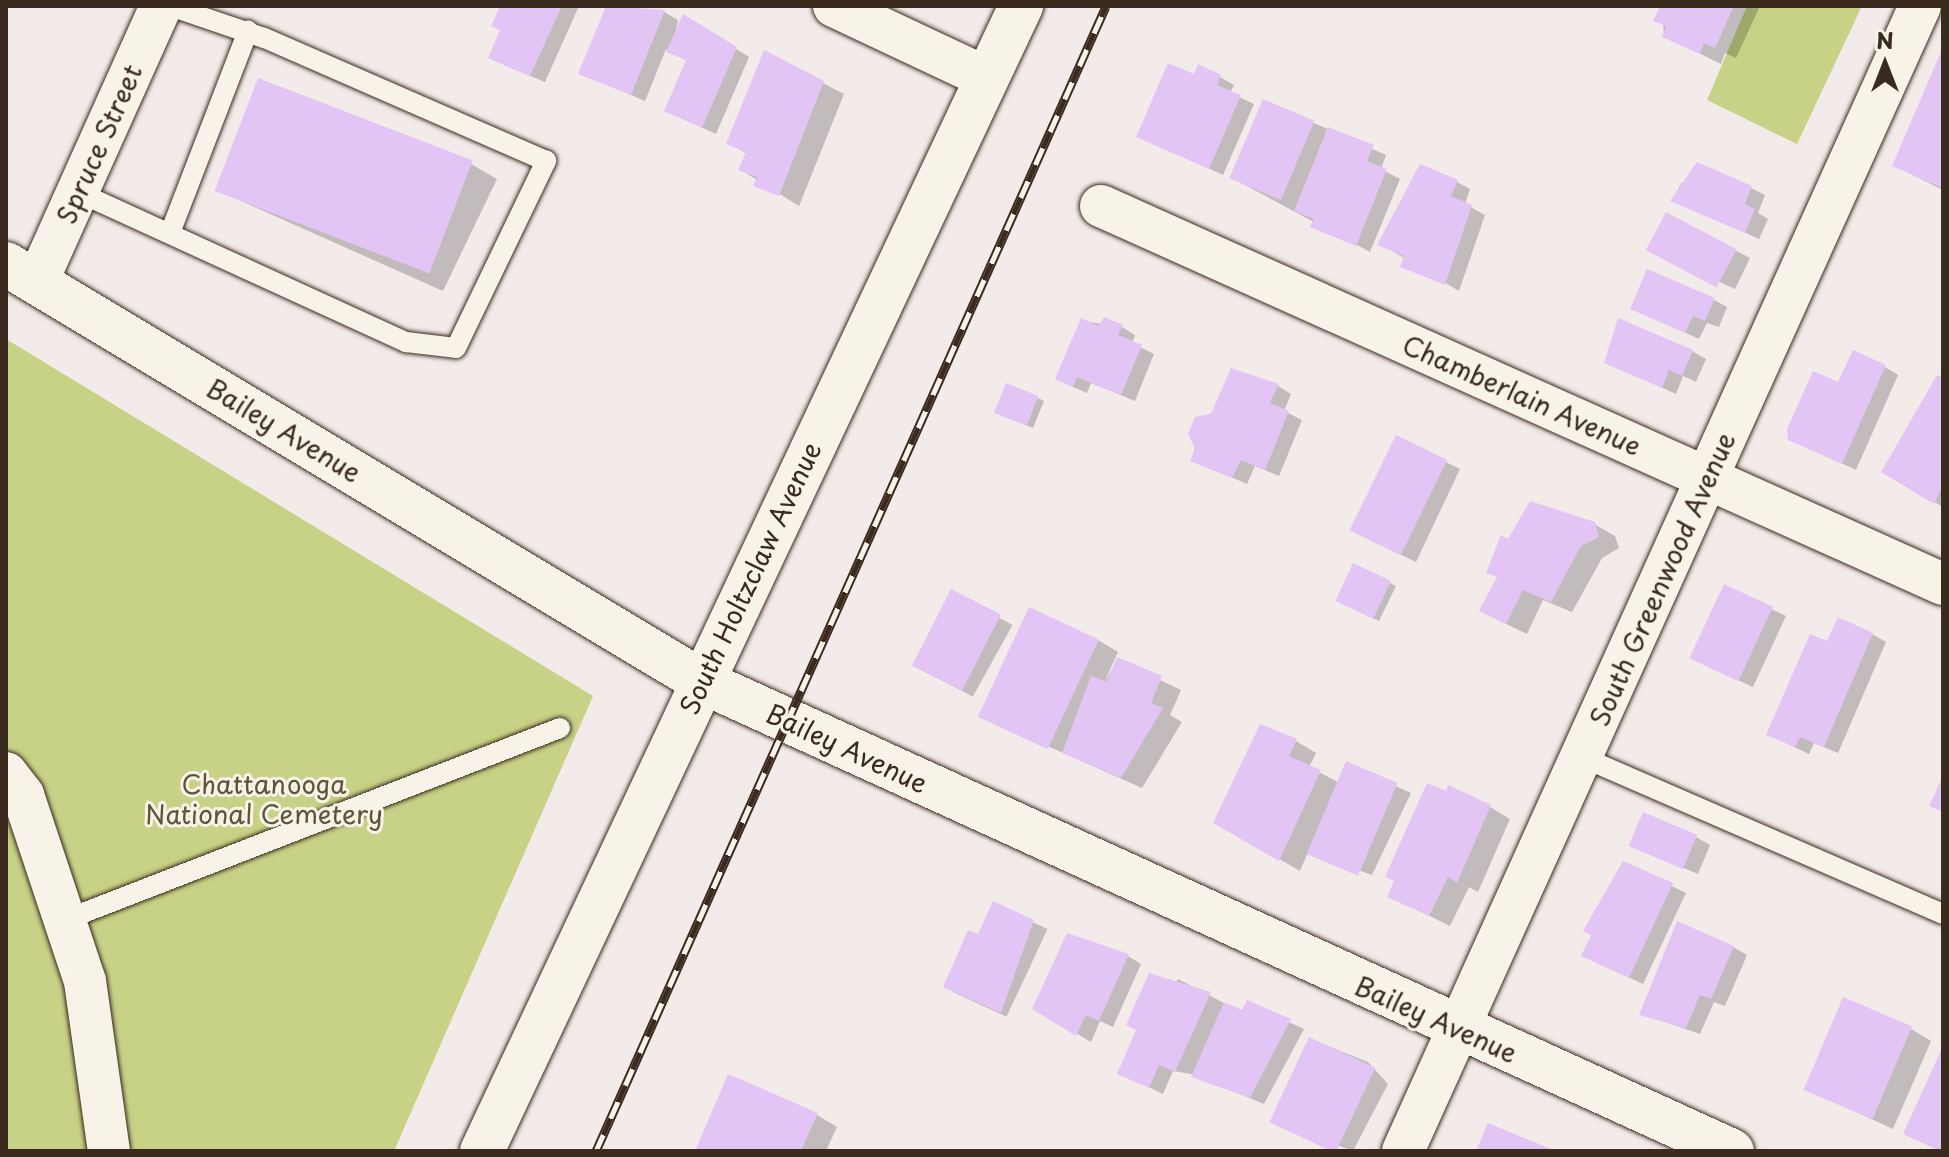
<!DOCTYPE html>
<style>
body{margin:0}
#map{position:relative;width:1949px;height:1157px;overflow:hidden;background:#f3eaea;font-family:"Playpen Sans",sans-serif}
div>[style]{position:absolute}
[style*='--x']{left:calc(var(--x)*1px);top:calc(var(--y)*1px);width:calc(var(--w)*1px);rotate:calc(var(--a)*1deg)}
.green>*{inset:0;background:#c7d286}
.shadow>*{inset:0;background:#0003;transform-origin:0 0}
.building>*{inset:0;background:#e2c5f4;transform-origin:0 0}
.roads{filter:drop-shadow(0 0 2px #3b2a1e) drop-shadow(0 0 2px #3b2a1e)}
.service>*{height:20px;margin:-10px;padding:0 10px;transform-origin:10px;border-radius:10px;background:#f7f3e8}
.minor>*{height:42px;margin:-21px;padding:0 21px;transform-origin:21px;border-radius:21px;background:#f7f3e8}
.secondary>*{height:44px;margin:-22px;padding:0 22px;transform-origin:22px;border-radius:22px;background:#f7f3e8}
.primary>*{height:44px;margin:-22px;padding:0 22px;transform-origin:22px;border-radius:22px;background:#f7f3e8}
.rail>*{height:9px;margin-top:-4.5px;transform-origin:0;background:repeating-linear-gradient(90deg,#f7f3e8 0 18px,#3b2a1e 0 36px);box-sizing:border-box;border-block:2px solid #3b2a1e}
span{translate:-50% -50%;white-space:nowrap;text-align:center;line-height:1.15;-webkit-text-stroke:6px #f7f3e8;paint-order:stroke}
.street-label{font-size:26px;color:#3b2a1e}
.park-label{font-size:26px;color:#5e5438}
.frame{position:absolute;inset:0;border:8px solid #3b2a1e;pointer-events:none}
.north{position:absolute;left:1845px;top:24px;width:80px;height:80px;-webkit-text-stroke:6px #f7f3e8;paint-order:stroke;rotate:0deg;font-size:22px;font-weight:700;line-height:32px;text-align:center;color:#3b2a1e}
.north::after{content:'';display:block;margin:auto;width:28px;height:36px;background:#3b2a1e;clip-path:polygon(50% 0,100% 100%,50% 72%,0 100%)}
</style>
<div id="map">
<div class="green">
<div style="clip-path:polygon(1747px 6px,1862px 6px,1797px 144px,1707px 100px)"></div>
<div style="clip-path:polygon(6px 339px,593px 696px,394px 1151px,6px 1151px)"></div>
</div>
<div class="shadow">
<div style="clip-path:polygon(502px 6px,579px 6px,545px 82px,504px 65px)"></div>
<div style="clip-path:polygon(608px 6px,664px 12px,678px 20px,675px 36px,684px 17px,749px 57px,716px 134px,666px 111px,688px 61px,666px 49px,645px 101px,580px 73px)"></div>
<div style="clip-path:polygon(1662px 6px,1760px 6px,1736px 58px,1725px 53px,1721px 64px,1664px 36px)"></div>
<div style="clip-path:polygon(1943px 52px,1943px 190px,1895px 166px)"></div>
<div style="clip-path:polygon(765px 53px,844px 94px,799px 206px,741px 170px,747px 154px,729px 143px)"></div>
<div style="clip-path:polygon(1195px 77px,1220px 77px,1234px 85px,1230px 93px,1254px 104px,1223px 175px,1138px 136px)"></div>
<div style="clip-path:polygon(1314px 123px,1386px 155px,1381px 169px,1400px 179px,1370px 252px,1232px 178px)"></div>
<div style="clip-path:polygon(471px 164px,497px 179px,443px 291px,214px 189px)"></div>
<div style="clip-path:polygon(1457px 182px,1470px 189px,1465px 204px,1485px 215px,1459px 291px,1394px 252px)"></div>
<div style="clip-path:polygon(1681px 183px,1751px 188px,1765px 195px,1758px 213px,1768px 219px,1759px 239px,1673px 200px)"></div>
<div style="clip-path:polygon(1667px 215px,1750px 258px,1735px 289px,1662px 255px)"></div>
<div style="clip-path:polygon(1714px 300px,1727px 307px,1719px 327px,1707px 323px,1699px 339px,1633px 308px)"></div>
<div style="clip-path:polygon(1082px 321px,1122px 327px,1135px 335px,1132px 343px,1154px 354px,1135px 401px,1091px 383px,1087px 393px,1071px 386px)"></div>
<div style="clip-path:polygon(1692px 351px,1706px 359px,1696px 382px,1683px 376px,1676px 394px,1607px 362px)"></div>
<div style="clip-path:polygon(1885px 367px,1898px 375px,1856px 470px,1790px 439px)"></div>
<div style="clip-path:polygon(1943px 380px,1943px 507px,1884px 472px)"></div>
<div style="clip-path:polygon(1278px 386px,1291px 394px,1284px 411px,1302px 420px,1279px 476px,1255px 466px,1247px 484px,1193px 460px,1197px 419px)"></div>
<div style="clip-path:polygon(1038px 398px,1044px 401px,1033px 428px,1003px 416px)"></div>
<div style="clip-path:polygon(1397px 438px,1460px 469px,1416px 562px,1366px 538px)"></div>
<div style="clip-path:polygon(1594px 524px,1615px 536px,1619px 548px,1602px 558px,1572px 612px,1543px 600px,1527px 634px,1502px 622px,1499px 578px,1488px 572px,1509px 541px)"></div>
<div style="clip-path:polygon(1390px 583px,1396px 586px,1379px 621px,1344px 604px)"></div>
<div style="clip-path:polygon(1725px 587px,1786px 616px,1753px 687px,1707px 666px)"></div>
<div style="left:953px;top:592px;width:68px;height:82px;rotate:29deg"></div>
<div style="clip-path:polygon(1872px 634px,1886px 642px,1838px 753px,1814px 743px,1809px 754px,1769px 735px,1828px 644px)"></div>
<div style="clip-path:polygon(1098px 640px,1118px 652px,1104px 683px,1118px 660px,1181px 690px,1170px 715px,1182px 722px,1142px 788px,982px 717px)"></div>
<div style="clip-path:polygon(1296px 741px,1316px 753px,1309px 767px,1338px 782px,1347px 764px,1411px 793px,1372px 875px,1308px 852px,1300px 871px,1216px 822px)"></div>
<div style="clip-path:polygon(1490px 807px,1510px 819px,1478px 892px,1469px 887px,1450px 926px,1389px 896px)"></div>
<div style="clip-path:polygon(1696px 837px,1710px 845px,1698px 874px,1645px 852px)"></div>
<div style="clip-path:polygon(1624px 863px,1686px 893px,1643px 984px,1597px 963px,1594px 935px)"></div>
<div style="left:994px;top:904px;width:59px;height:97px;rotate:25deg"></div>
<div style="clip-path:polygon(1733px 947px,1747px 955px,1725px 1006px,1714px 1002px,1700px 1034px,1642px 1014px)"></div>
<div style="clip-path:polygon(1128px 956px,1141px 964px,1113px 1027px,1100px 1021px,1091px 1042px,1034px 1008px)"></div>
<div style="clip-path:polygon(1178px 979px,1243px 1013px,1248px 1003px,1304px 1029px,1264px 1104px,1191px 1074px,1173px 1071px,1163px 1094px,1119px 1073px)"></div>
<div style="clip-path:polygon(1911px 1029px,1931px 1041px,1893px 1129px,1806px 1089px)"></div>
<div style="clip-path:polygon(1310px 1039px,1368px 1062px,1388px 1084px,1353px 1151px,1276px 1123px)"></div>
<div style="clip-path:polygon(817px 1115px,837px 1127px,826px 1151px,697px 1151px)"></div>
</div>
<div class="building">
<div style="clip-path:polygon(500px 6px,562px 6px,530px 76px,488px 58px,500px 30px,491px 26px)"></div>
<div style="clip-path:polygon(606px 6px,665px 10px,631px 95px,578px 74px)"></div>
<div style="clip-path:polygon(1660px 6px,1734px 6px,1715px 48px,1704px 43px,1700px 54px,1662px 37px,1666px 26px,1653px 21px)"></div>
<div style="clip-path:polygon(683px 14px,737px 47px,702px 128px,664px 111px,686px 60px,666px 52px)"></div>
<div style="clip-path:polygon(1943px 47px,1943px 188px,1892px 166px)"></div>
<div style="clip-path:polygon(764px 50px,824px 81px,779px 196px,753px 186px,757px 177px,738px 170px,746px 152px,726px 144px)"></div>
<div style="clip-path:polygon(1168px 63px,1194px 74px,1198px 64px,1221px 75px,1217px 85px,1241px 95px,1209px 169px,1136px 137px)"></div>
<div style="left:258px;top:78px;width:230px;height:121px;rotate:21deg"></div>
<div style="left:1263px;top:99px;width:56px;height:86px;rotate:23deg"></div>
<div style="clip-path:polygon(1328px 127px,1374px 145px,1367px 161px,1387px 169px,1356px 246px,1310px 227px,1314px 219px,1294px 211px)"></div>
<div style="clip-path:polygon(1697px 162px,1752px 186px,1745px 204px,1755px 209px,1745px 233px,1670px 201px)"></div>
<div style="clip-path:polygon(1420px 164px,1458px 180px,1451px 196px,1472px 205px,1445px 285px,1400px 267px,1404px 256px,1377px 245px)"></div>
<div style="left:1666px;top:212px;width:80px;height:43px;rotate:28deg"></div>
<div style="clip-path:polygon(1647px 269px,1715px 298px,1705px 321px,1693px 316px,1685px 333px,1630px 309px)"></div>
<div style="clip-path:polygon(1104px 317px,1123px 325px,1118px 335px,1142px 345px,1121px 395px,1077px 377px,1073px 387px,1055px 379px,1081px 318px,1099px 326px)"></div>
<div style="clip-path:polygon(1618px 318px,1693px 350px,1682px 376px,1669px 370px,1662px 388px,1604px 363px)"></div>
<div style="clip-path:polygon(1853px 350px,1886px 365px,1842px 464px,1788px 440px,1787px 429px,1813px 371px,1838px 382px)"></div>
<div style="clip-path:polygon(1231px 368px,1279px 384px,1270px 403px,1289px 411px,1265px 470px,1241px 460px,1232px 478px,1190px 461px,1195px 448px,1188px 434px,1195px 417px,1211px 414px)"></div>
<div style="clip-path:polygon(1937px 375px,1943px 378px,1943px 485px,1934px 504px,1881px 472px)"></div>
<div style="left:1006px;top:383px;width:35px;height:32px;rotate:22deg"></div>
<div style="left:1396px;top:435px;width:57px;height:106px;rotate:26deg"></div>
<div style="clip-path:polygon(1530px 501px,1595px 522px,1599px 537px,1581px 546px,1551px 602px,1523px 590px,1506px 624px,1479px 611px,1497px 577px,1486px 573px,1501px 535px,1508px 539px)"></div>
<div style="left:1353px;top:563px;width:42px;height:42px;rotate:25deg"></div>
<div style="left:1724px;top:584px;width:54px;height:82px;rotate:25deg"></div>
<div style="left:951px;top:589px;width:56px;height:86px;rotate:27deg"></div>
<div style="left:1029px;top:607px;width:77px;height:121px;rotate:25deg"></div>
<div style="clip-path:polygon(1838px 617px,1873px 633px,1824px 747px,1800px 737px,1795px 747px,1766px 735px,1810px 634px,1827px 641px)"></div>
<div style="clip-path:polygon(1117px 657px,1162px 676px,1151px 703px,1163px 708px,1121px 778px,1062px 753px,1091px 676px,1107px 682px)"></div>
<div style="clip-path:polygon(1260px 724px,1297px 739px,1289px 756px,1321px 770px,1279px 861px,1213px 823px)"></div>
<div style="left:1346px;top:761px;width:56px;height:101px;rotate:23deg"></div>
<div style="clip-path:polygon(1943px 776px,1943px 812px,1929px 806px)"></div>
<div style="clip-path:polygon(1427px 783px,1446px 791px,1448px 785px,1491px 805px,1457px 883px,1448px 877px,1429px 916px,1387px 897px,1394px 881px,1385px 877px)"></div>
<div style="left:1643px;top:812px;width:59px;height:37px;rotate:23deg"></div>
<div style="clip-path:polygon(1623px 861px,1673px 883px,1629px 978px,1581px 956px,1591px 935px,1583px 931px)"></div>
<div style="clip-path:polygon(993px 901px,1034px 920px,1001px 1013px,943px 987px,968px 930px,978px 934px)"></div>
<div style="clip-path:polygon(1677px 921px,1734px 946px,1711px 999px,1700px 995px,1686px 1028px,1639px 1015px)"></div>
<div style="clip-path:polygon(1067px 933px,1129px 954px,1099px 1021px,1086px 1015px,1076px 1036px,1032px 1009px)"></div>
<div style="clip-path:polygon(1149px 973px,1211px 992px,1175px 1072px,1159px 1065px,1149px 1088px,1117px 1074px,1136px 1030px,1126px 1025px)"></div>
<div style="left:1843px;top:997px;width:75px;height:101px;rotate:23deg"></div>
<div style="clip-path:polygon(1247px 1000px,1291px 1019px,1250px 1098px,1191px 1077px,1224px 1002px,1242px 1010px)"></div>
<div style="left:1309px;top:1037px;width:73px;height:94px;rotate:25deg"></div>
<div style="clip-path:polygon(1943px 1046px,1943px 1145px,1940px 1151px,1903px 1134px)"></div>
<div style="clip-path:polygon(728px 1074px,818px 1113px,801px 1151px,695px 1151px)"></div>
<div style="clip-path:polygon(1488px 1123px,1556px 1151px,1476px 1151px)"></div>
</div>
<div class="roads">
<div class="service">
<div style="--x:78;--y:192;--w:361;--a:24.6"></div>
<div style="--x:406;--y:342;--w:50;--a:6.8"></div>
<div style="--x:456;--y:348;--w:208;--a:-64.3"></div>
<div style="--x:546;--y:161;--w:308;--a:-156.4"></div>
<div style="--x:264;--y:38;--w:99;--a:-161.2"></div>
<div style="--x:170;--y:233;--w:217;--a:-68.9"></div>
<div style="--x:1582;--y:757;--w:394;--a:23.5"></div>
<div style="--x:65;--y:920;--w:531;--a:-21.2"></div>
</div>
<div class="minor">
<div style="--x:834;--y:6;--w:169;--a:25.2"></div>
<div style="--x:1101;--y:206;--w:923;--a:24.18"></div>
<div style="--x:37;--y:282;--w:303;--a:-65.8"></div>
<div style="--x:6;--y:773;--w:28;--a:52"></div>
<div style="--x:23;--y:795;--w:196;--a:71.6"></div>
<div style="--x:85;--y:981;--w:172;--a:82"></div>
<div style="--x:1403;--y:1151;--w:1256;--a:-65.7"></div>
</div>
<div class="secondary">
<div style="--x:482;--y:1151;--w:1266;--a:-64.79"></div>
</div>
<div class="primary">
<div style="--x:6;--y:264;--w:811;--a:30.96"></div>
<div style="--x:701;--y:681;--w:1133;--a:24.51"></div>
</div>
</div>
<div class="rail">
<div style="--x:596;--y:1151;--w:1253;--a:-65.99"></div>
</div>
<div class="street-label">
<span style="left:99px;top:144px;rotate:-66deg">Spruce Street</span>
<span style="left:1522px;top:395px;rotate:24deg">Chamberlain Avenue</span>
<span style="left:284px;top:430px;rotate:31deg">Bailey Avenue</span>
<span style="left:750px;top:578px;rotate:-65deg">South Holtzclaw Avenue</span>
<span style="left:1662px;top:579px;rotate:-66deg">South Greenwood Avenue</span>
<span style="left:847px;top:748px;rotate:25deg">Bailey Avenue</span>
<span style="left:1436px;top:1019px;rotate:24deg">Bailey Avenue</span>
</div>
<div class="park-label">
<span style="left:264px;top:799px">Chattanooga<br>National Cemetery</span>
</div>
<div class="frame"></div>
<div class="north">N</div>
</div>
